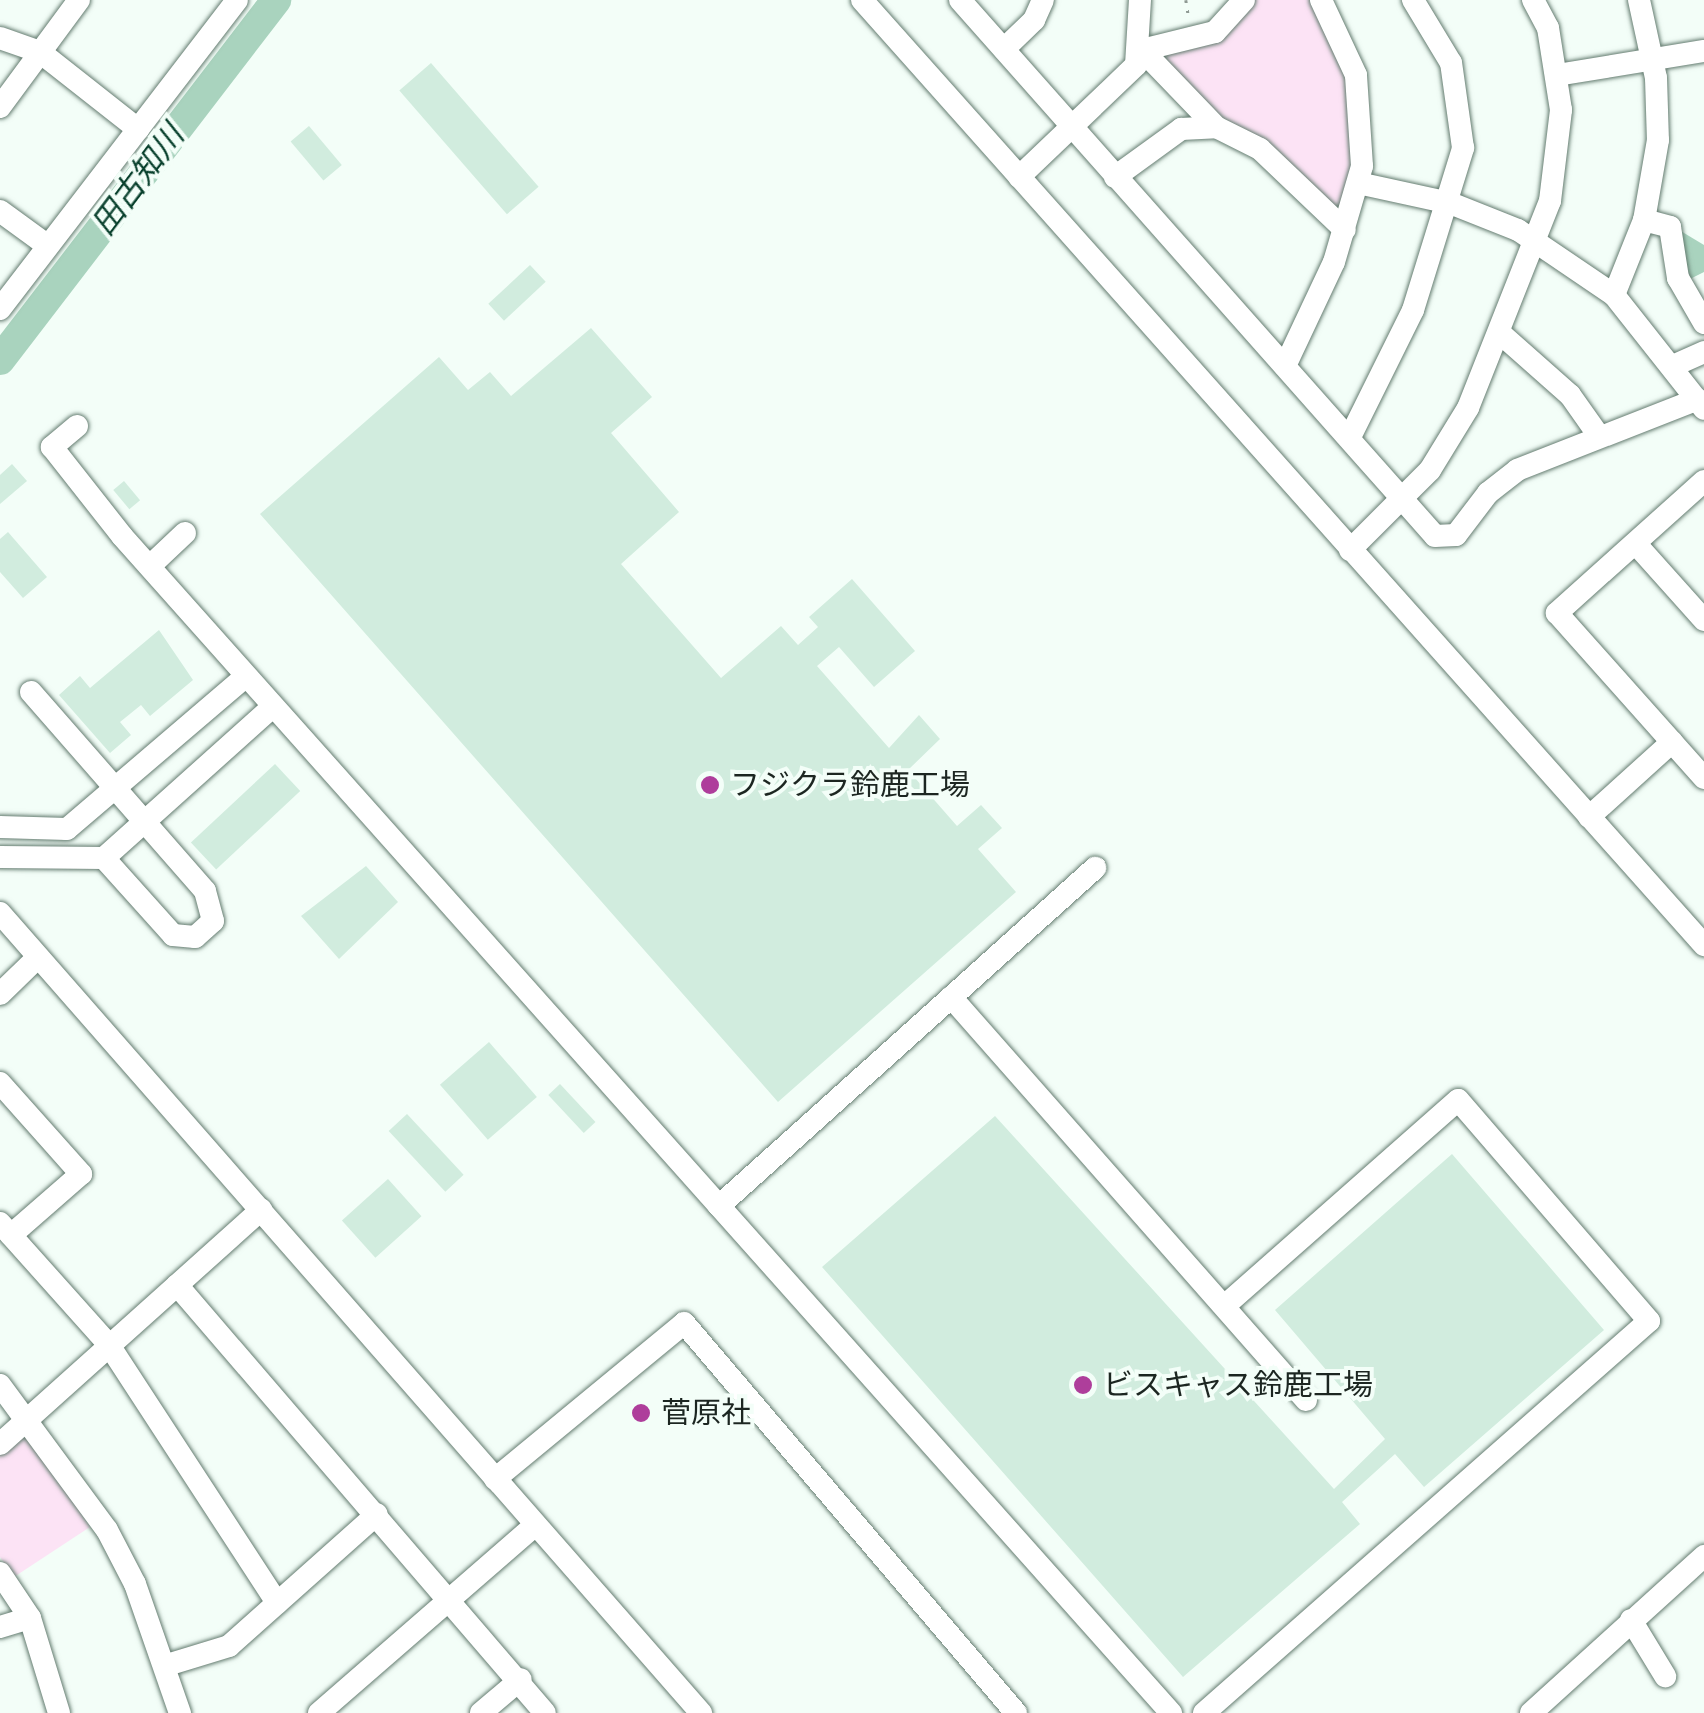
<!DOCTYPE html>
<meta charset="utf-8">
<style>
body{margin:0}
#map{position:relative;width:1704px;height:1713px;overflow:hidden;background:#f3fef8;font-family:Raleway,"Noto Sans JP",sans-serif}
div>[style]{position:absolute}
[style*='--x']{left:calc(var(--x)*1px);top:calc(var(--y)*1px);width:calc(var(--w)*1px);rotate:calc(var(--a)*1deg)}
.green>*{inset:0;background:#fce3f5}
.water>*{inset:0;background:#a9d3be}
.river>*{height:30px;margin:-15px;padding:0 15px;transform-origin:15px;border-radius:15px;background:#a9d3be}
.building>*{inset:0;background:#d1ecde;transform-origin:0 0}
.path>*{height:2.5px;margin-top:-1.25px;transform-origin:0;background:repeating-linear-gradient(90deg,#8f9a94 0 2.5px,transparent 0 10.5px)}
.roads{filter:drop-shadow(0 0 2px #647c70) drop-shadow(0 0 2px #647c70)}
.minor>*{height:22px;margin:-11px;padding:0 11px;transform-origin:11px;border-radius:11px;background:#fff}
.dots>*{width:28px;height:28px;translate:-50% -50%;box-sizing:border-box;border:5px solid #f3fef8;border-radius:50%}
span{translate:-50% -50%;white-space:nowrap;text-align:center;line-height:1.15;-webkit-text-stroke:8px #f3fef8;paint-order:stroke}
.poi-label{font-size:30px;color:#1c2621}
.left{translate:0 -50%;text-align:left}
.water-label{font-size:32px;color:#08402c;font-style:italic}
</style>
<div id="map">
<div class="green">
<div style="clip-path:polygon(1250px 0,1310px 0,1345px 68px,1352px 168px,1345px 204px,1334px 207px,1213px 118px,1161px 65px,1162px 53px)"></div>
<div style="clip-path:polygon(22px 1435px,29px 1436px,90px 1527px,14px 1577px,0 1557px,0 1455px)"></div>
</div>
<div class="water">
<div style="clip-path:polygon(1679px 230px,1704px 245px,1704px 272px,1690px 279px)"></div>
</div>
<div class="river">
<div style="--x:0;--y:360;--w:454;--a:-52.5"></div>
</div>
<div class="building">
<div style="left:431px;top:63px;width:164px;height:42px;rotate:49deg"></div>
<div style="left:309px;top:126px;width:51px;height:24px;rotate:50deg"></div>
<div style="left:530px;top:265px;width:23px;height:57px;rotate:47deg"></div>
<div style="clip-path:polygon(591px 328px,652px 397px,611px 433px,679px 512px,621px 564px,721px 678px,781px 626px,798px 645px,818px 627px,809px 617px,852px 579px,915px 651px,874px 687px,839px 647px,817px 666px,889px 748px,919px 715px,940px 739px,908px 770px,957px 826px,981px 805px,1002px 828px,978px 849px,1016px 892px,778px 1102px,260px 514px,439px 357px,468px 390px,490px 372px,511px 396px)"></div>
<div style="clip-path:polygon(12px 464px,27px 481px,0 504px,0 475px)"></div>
<div style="left:124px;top:481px;width:25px;height:14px;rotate:50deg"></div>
<div style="clip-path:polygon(8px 532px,47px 577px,23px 598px,0 572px,0 539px)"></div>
<div style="clip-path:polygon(159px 630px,193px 680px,150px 716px,141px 705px,120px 722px,131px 735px,110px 753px,59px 695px,80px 676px,90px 688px)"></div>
<div style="left:275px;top:764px;width:37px;height:115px;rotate:47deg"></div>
<div style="clip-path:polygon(366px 866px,398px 902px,339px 959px,301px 916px)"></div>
<div style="left:489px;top:1042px;width:73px;height:65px;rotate:49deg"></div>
<div style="left:560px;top:1084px;width:52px;height:16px;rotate:47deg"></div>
<div style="left:407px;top:1114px;width:83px;height:25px;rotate:47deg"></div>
<div style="clip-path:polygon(995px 1116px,1334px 1489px,1385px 1439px,1275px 1310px,1452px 1154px,1604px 1330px,1424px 1487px,1395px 1454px,1342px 1502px,1360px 1524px,1183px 1677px,822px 1267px)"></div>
<div style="left:388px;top:1179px;width:50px;height:62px;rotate:48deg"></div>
</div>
<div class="path">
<div style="--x:1186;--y:0;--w:19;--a:81"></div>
</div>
<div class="roads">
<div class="minor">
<div style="--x:862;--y:0;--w:1266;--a:48.3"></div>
<div style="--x:960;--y:0;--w:716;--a:48.45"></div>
<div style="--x:1435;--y:536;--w:21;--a:-3"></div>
<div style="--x:1456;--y:535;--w:53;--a:-52.7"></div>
<div style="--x:1488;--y:493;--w:37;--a:-38"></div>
<div style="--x:1517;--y:470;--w:194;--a:-21.4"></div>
<div style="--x:1639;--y:0;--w:80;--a:77.7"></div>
<div style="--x:1656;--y:78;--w:62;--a:88.2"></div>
<div style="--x:1658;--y:140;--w:81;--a:99.9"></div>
<div style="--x:1644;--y:220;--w:81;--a:111.8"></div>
<div style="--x:1614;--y:295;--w:145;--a:51.7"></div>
<div style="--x:0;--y:38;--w:42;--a:19.3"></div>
<div style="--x:40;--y:52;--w:125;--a:38.2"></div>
<div style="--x:1004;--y:49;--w:42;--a:-44"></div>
<div style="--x:1034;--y:20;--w:22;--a:-66"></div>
<div style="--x:1142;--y:50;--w:107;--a:46.1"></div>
<div style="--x:1216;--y:127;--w:49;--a:26.6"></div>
<div style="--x:1260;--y:149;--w:117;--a:43.6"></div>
<div style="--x:1142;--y:50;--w:75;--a:-13.9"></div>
<div style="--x:1215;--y:32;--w:43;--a:-47.8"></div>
<div style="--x:1557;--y:75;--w:149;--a:-9.3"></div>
<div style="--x:0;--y:107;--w:133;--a:-53.6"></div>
<div style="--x:1019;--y:177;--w:162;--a:-43.7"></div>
<div style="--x:1136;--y:65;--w:65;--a:-86.5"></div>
<div style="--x:1115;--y:177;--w:82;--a:-36"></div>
<div style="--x:1181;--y:129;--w:35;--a:-3"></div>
<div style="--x:1358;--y:183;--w:94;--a:12.3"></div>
<div style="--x:1450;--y:203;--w:73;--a:21.7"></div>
<div style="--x:1518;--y:230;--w:116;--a:34.1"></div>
<div style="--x:0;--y:211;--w:59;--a:36.1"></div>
<div style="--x:1644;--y:220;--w:27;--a:15"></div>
<div style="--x:1670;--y:227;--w:52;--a:81.1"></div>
<div style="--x:1678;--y:278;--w:52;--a:60"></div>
<div style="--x:0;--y:309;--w:389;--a:-52.5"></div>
<div style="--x:1501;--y:334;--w:92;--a:41.5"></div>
<div style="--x:1570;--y:395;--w:50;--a:54.7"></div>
<div style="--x:1675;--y:365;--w:32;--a:-24"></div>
<div style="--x:1285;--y:366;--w:115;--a:-64.8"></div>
<div style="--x:1334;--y:262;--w:100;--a:-73.7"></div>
<div style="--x:1362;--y:166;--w:91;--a:-93.8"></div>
<div style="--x:1356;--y:75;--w:83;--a:-115"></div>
<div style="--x:77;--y:426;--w:33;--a:140"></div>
<div style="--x:52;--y:447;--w:113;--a:51.8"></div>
<div style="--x:122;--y:536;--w:1577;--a:48.29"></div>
<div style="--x:1350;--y:437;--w:142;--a:-63.6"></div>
<div style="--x:1413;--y:310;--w:170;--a:-72.8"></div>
<div style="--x:1463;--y:148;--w:86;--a:-98"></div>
<div style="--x:1451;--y:63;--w:74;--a:-121.1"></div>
<div style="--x:1704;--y:481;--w:198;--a:138.1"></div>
<div style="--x:1557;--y:613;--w:221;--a:48.3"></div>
<div style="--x:1636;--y:544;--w:102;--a:48.2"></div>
<div style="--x:1350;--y:550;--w:113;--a:-45"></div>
<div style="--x:1430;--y:470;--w:73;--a:-58.5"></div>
<div style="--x:1468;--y:408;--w:223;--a:-68.4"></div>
<div style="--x:1550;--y:201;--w:92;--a:-83.1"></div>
<div style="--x:1561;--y:110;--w:83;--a:-99"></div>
<div style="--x:1548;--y:28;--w:32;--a:-118"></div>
<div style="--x:150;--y:566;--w:48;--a:-43.3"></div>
<div style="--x:31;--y:692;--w:264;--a:48.8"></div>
<div style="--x:205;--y:891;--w:31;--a:75"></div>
<div style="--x:213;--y:921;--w:24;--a:138"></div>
<div style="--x:195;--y:937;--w:22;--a:-175"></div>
<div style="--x:173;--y:935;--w:103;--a:-131.9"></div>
<div style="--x:1589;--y:817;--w:112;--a:-42.1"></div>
<div style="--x:0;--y:827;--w:67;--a:1.7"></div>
<div style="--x:67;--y:829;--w:235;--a:-40.5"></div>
<div style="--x:0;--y:857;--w:104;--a:0.6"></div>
<div style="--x:104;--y:858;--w:226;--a:-41.9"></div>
<div style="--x:0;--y:913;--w:1064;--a:48.77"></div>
<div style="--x:0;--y:994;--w:53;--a:-44.2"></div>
<div style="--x:951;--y:997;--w:537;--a:48.62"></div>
<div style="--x:0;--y:1083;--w:122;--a:48.3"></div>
<div style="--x:81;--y:1174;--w:93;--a:138.9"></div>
<div style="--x:719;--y:1206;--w:506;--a:-41.95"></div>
<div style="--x:0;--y:1223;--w:164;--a:48.2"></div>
<div style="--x:109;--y:1345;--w:308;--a:56.9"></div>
<div style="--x:177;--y:1285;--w:564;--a:49.31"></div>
<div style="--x:0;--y:1385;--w:180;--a:53.6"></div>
<div style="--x:107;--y:1530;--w:61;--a:62.6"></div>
<div style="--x:135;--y:1584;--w:137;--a:70.8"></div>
<div style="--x:0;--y:1444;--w:351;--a:-41.9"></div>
<div style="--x:495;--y:1479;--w:245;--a:-39.5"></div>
<div style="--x:684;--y:1323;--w:512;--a:49.59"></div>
<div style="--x:0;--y:1573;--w:54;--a:56.3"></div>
<div style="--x:30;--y:1618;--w:99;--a:73"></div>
<div style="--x:1631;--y:1620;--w:66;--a:58.7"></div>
<div style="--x:0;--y:1627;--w:31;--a:-17"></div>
<div style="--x:167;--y:1665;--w:65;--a:-17"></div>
<div style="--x:229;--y:1646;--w:198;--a:-41.7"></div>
<div style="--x:319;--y:1713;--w:286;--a:-41"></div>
<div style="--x:481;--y:1713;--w:52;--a:-40.4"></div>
<div style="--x:1204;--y:1713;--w:593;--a:-41.38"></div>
<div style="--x:1649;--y:1321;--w:292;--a:-130.8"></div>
<div style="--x:1458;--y:1100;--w:308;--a:138.6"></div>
<div style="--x:1531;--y:1713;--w:234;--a:-42.2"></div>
</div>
</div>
<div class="dots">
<div style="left:710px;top:785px;background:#ae3e9b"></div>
<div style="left:1083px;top:1385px;background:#ae3e9b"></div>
<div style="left:641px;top:1413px;background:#ae3e9b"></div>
</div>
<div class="poi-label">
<span class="left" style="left:730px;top:785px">フジクラ鈴鹿工場</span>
<span class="left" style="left:1103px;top:1385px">ビスキャス鈴鹿工場</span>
<span class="left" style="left:661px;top:1413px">菅原社</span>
</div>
<div class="water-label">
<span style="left:138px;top:180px;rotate:-53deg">田古知川</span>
</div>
</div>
